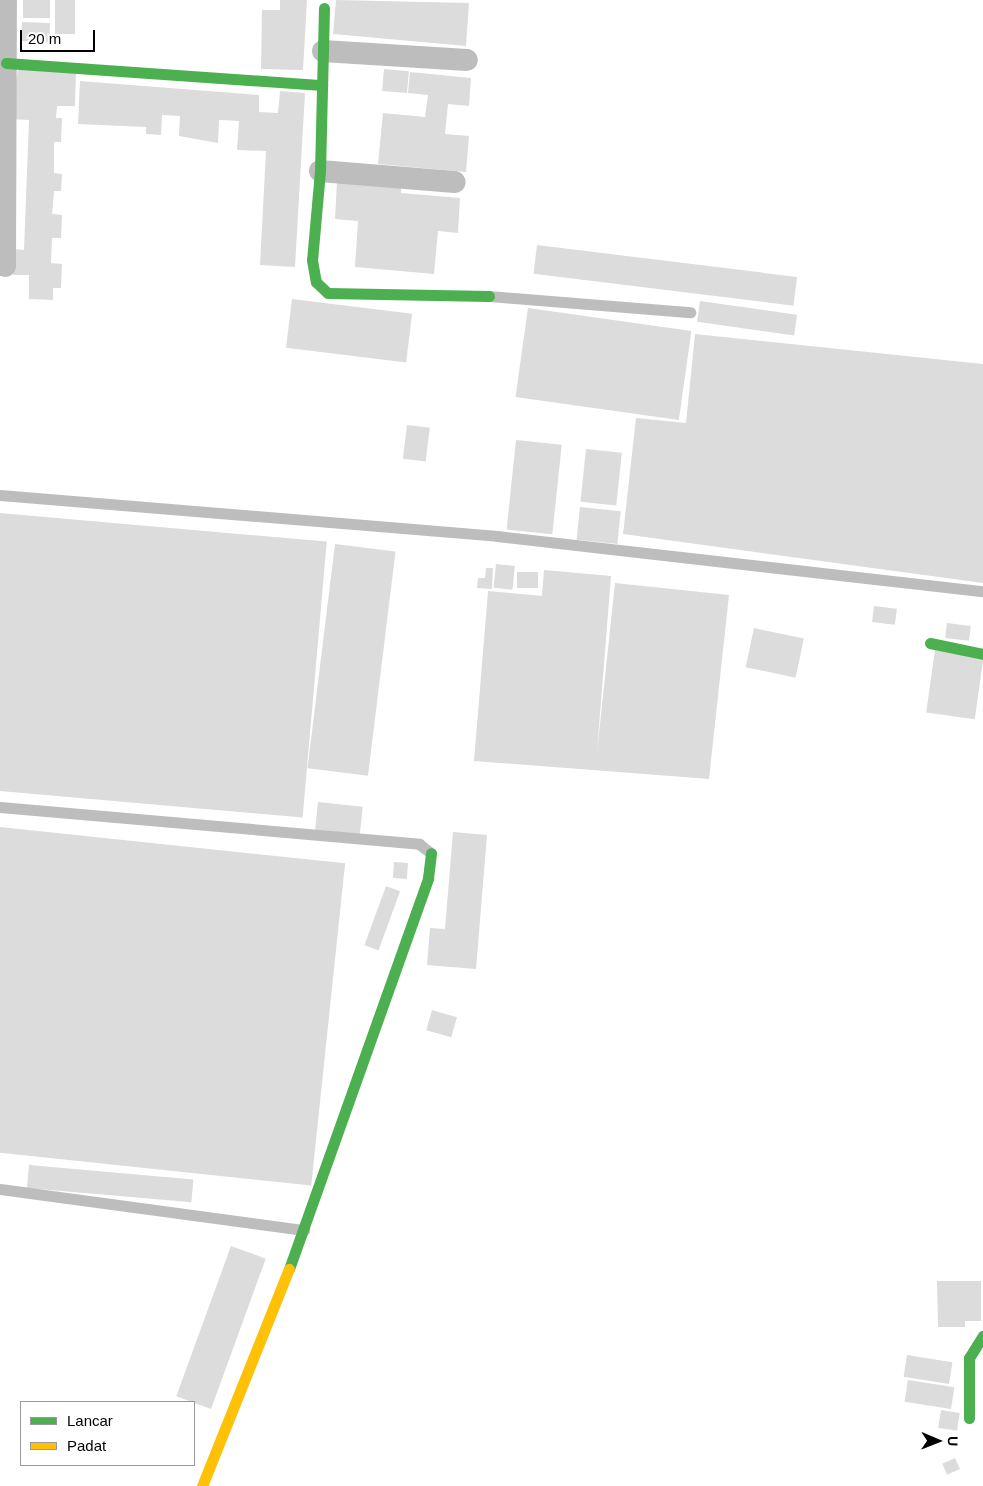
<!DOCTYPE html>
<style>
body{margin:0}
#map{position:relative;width:983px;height:1486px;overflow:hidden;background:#fff;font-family:Arial,sans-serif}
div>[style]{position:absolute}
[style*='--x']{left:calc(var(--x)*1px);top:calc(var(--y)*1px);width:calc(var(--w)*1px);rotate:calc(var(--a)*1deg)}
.building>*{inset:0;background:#dcdcdc;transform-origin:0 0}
.lane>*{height:11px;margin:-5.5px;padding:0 5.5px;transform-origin:5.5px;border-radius:5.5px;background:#bdbdbd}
.street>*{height:22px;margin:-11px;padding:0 11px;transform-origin:11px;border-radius:11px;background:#bdbdbd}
.fast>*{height:11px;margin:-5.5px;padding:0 5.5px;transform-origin:5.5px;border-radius:5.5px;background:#4caf50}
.slow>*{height:11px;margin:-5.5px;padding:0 5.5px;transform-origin:5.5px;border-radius:5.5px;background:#ffc107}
span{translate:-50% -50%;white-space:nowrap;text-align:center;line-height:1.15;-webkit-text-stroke:4px #fff;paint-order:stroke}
.legend{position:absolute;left:20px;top:1401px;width:175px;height:65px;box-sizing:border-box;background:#fff;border:1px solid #999;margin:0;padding:6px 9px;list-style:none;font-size:15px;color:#000}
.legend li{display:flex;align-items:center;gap:10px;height:25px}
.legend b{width:25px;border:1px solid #999}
.north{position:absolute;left:913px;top:1416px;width:50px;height:50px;-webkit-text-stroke:4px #fff;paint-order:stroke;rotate:91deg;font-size:14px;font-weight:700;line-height:20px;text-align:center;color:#000}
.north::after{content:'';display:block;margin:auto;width:18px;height:22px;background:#000;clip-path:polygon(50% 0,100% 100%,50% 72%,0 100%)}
.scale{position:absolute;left:20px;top:30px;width:75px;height:22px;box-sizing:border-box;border:2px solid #000;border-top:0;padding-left:6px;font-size:15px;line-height:18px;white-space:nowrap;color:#000;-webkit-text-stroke:4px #fff;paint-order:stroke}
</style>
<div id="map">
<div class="building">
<div style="left:23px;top:0;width:27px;height:18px"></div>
<div style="left:55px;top:0;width:20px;height:34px"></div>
<div style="clip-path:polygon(280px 0,307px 0,303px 70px,261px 69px,262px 10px,280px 10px)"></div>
<div style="clip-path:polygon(336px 0,469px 3px,466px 46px,333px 34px)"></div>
<div style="left:22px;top:22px;width:28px;height:19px;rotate:2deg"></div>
<div style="clip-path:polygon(18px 69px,76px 71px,75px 106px,57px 106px,56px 118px,62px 118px,61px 142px,54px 142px,54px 173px,62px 174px,61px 191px,54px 191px,52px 214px,62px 215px,61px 238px,52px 238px,51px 263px,62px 264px,61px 288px,53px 288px,53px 300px,29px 299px,29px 275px,13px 275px,14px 249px,24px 250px,29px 120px,10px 119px)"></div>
<div style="left:384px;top:69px;width:25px;height:22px;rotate:5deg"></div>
<div style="clip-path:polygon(410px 72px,471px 78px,469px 106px,448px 104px,445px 134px,469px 136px,466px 172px,378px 164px,383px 113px,425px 117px,428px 95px,408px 93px)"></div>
<div style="clip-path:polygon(80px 81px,259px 95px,259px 112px,278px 113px,280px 91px,305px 93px,295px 267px,260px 265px,266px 151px,237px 150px,239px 121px,219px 120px,218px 143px,179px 136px,180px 116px,162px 115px,161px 135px,146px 134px,146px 127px,78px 124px)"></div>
<div style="clip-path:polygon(337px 181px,401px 186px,401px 193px,460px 198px,458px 233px,438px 231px,434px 274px,355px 267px,358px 221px,335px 219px)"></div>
<div style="left:537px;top:245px;width:262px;height:29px;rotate:7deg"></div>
<div style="left:292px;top:299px;width:121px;height:49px;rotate:7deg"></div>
<div style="left:700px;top:301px;width:98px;height:21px;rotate:8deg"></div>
<div style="left:528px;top:308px;width:165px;height:90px;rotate:8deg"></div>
<div style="clip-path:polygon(695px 334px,983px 364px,983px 583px,623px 534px,636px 418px,686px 423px)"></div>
<div style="left:407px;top:425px;width:23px;height:34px;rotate:7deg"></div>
<div style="left:516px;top:440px;width:46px;height:90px;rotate:6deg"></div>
<div style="left:586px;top:449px;width:36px;height:53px;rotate:6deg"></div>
<div style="left:580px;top:507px;width:41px;height:33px;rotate:6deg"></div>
<div style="left:0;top:513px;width:328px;height:277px;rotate:5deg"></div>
<div style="left:335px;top:544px;width:61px;height:226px;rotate:7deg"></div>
<div style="left:496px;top:564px;width:19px;height:24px;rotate:6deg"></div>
<div style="clip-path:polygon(486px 568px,493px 568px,492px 589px,477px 588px,478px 578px,485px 578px)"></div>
<div style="clip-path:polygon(544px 570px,611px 576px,597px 752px,615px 583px,729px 595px,709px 779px,474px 761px,488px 591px,542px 596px)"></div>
<div style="left:517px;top:572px;width:21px;height:16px"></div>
<div style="left:874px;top:606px;width:23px;height:16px;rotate:7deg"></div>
<div style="left:947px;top:623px;width:24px;height:15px;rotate:7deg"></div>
<div style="left:754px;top:628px;width:51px;height:40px;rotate:12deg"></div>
<div style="left:935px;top:650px;width:49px;height:63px;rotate:8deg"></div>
<div style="left:318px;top:802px;width:45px;height:28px;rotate:6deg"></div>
<div style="left:0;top:827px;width:347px;height:324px;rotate:6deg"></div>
<div style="clip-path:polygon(453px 832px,487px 835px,476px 969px,427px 965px,430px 928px,445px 929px)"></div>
<div style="left:394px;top:862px;width:14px;height:16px;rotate:4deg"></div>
<div style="left:386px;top:886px;width:15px;height:63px;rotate:20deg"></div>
<div style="left:432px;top:1010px;width:26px;height:21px;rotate:16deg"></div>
<div style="left:29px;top:1165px;width:165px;height:23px;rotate:5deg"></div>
<div style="left:231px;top:1246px;width:37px;height:160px;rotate:20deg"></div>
<div style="clip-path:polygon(937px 1281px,981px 1281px,981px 1321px,965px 1321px,965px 1327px,938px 1327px)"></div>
<div style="left:907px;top:1355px;width:46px;height:22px;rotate:9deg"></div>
<div style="left:908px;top:1380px;width:47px;height:22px;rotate:9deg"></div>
<div style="left:941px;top:1410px;width:19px;height:18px;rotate:9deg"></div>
<div style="left:955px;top:1458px;width:12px;height:14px;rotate:66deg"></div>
</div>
<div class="lane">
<div style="--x:489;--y:296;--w:202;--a:4.6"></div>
<div style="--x:0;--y:495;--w:499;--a:4.7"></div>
<div style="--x:497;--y:536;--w:489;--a:6.5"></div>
<div style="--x:0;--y:807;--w:421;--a:5"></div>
<div style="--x:419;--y:844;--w:15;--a:37"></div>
<div style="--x:0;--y:1189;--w:307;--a:7.7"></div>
</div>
<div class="street">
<div style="--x:323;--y:51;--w:144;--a:3.6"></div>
<div style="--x:320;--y:171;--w:135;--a:4.7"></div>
<div style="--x:5;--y:266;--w:266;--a:-89.8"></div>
</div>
<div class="fast">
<div style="--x:324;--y:8;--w:163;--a:91.4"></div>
<div style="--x:320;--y:171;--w:89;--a:95.1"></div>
<div style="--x:312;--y:260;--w:22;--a:80"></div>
<div style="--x:316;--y:282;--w:16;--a:43"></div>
<div style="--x:328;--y:293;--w:161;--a:1.1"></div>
<div style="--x:6;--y:63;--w:317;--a:4"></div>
<div style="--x:930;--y:643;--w:54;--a:11.7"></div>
<div style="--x:289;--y:1269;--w:415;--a:-70.4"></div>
<div style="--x:428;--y:878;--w:25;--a:-83"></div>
<div style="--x:969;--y:1418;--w:60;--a:-90"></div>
<div style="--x:969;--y:1358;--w:26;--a:-58"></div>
</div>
<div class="slow">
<div style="--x:202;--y:1486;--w:234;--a:-68.2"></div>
</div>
<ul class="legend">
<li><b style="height:6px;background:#4caf50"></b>Lancar</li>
<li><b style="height:6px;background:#ffc107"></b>Padat</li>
</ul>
<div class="north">U</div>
<div class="scale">20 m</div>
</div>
